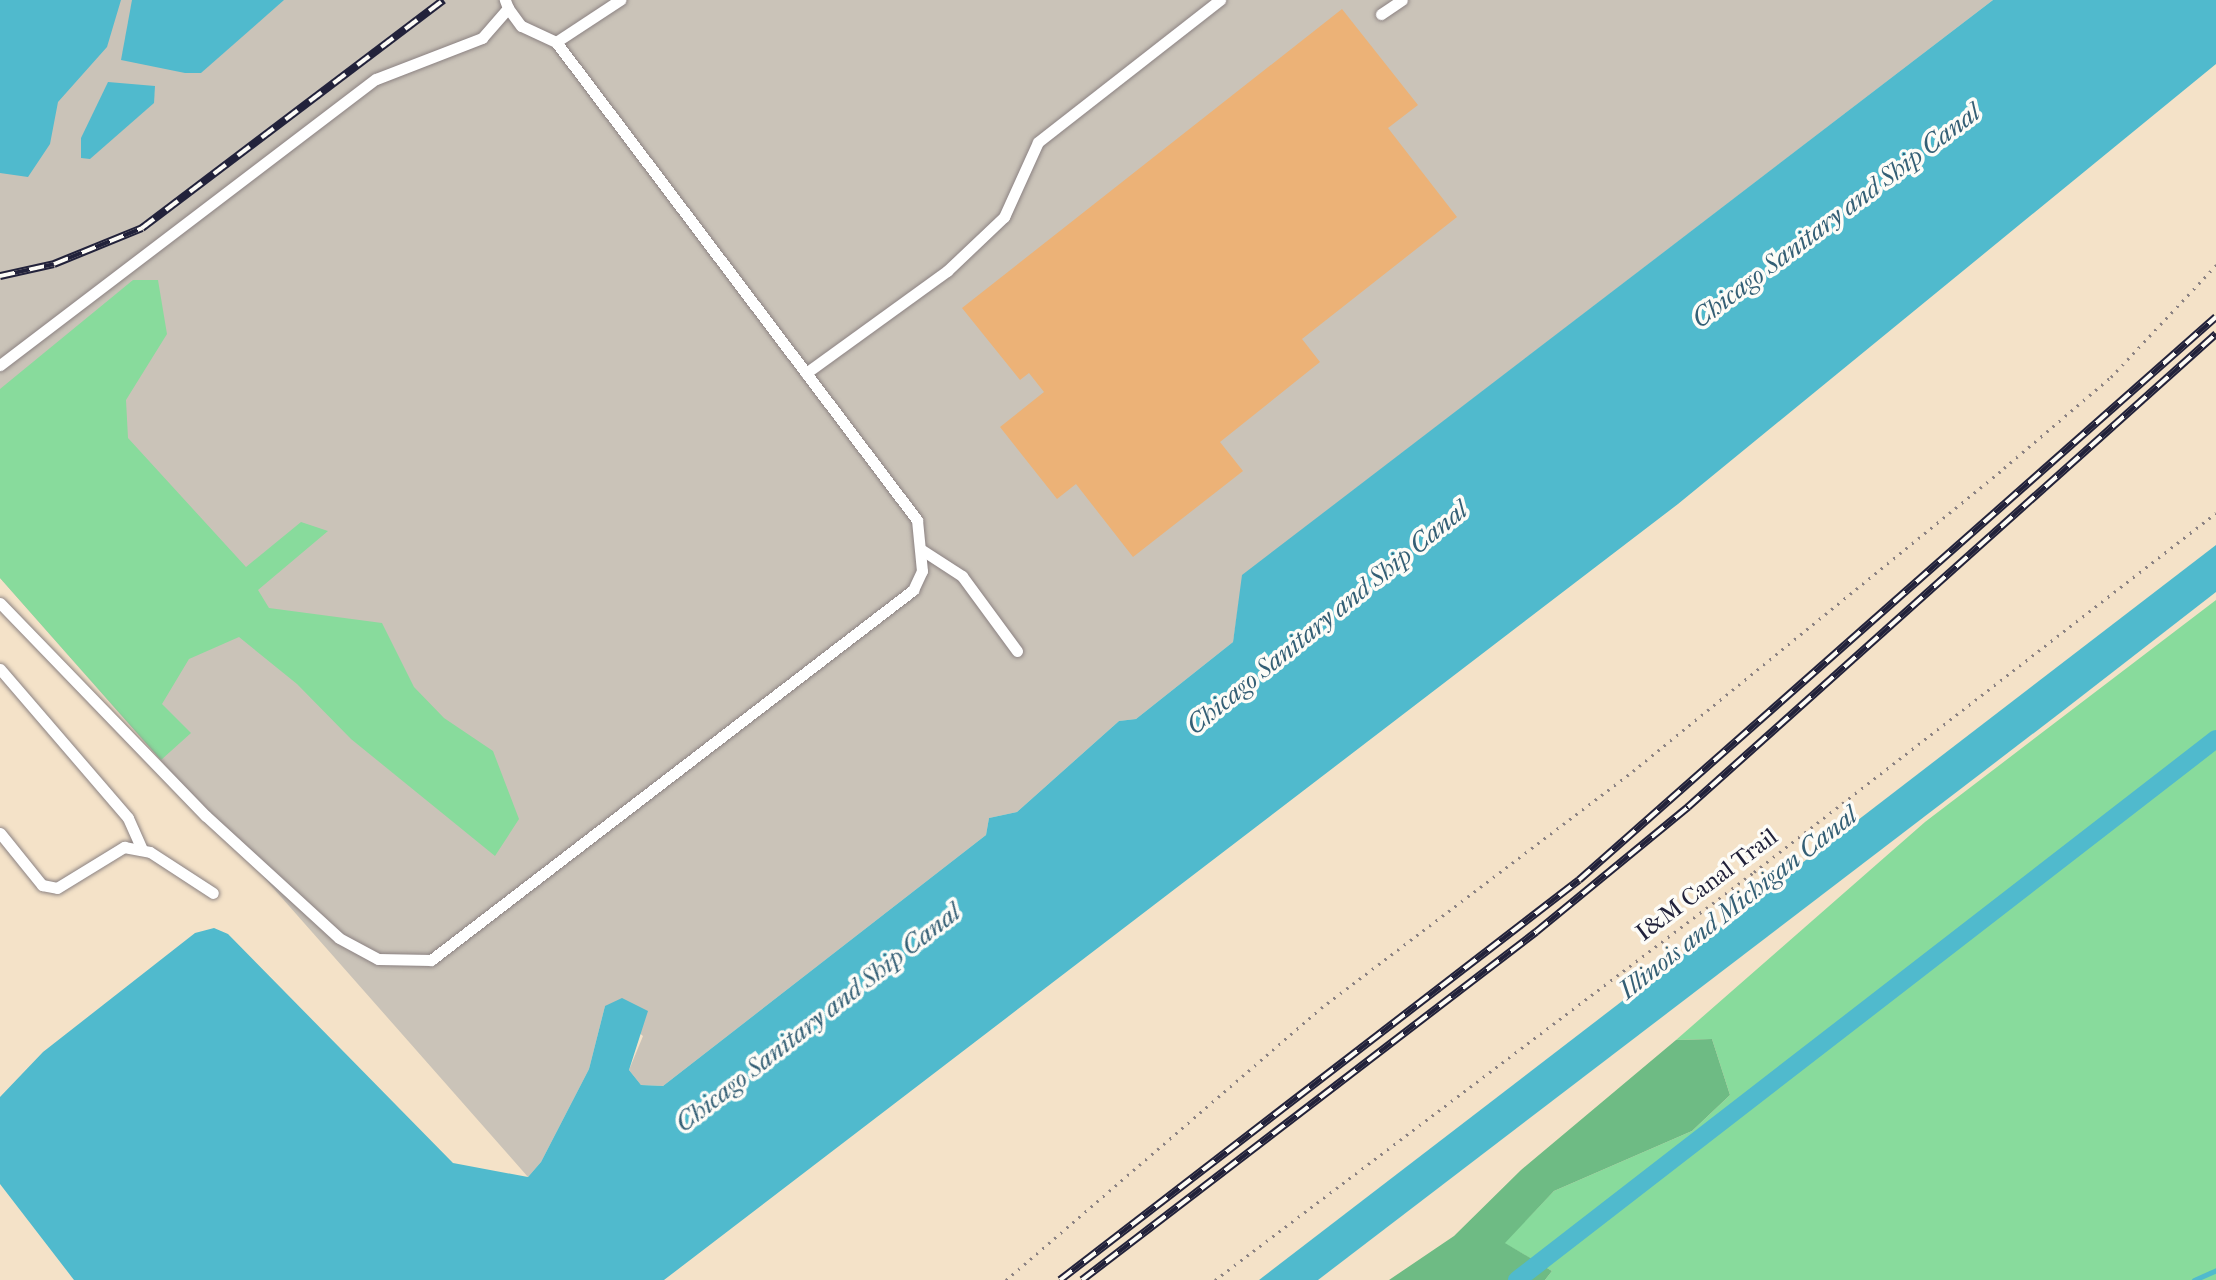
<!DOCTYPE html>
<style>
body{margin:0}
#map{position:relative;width:2216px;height:1280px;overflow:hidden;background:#f4e2c8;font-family:"IM FELL French Canon",serif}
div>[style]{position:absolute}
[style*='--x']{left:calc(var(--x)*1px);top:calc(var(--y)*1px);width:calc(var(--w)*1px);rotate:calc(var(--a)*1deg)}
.industrial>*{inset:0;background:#cac3b8}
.green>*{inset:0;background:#88db9c}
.forest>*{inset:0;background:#6ebb84}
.water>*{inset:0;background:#50bacd}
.stream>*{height:5px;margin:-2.5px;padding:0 2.5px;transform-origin:2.5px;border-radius:2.5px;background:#50bacd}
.canal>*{height:18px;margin:-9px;padding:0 9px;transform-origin:9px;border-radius:9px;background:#50bacd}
.building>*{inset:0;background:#ecb277}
.path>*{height:3px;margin-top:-1.5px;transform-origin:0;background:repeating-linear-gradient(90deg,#8b8282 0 2px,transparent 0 8px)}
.roads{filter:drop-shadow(0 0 2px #8b8282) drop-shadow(0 0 2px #8b8282)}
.service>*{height:11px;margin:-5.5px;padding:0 5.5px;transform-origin:5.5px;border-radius:5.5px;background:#fff}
.rail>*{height:8px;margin-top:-4px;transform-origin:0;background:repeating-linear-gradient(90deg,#fdfcf7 0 15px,#22223b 0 30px);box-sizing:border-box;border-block:2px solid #22223b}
span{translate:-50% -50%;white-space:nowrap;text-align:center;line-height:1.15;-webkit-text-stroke:7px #fdfcf7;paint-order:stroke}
.street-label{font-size:24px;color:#22223b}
.water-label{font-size:26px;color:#345f75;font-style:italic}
</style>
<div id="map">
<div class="industrial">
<div style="clip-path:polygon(0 0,1993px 0,1243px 575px,1233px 642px,1136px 719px,1119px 721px,1017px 812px,989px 818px,986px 835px,663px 1086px,641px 1085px,629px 1070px,643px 1036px,605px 1006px,589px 1069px,541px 1162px,528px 1177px,0 578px)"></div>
</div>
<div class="green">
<div style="clip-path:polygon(133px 280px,158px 280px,167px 334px,126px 400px,128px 438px,246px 567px,301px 522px,328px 531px,258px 590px,269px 608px,382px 623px,414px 687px,444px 718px,493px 751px,519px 819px,495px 856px,351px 739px,297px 684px,239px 637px,189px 659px,162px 704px,191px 733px,161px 760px,0 578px,0 389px)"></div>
<div style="clip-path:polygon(2216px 600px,2216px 1280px,1545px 1280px,1552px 1271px,1504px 1243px,1554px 1191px,1692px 1131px,1730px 1095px,1712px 1039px,1676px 1040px,1925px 822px)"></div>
</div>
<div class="forest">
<div style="clip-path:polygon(1712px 1039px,1730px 1095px,1692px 1131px,1554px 1191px,1505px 1243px,1552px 1271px,1545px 1280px,1389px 1280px,1454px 1236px,1521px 1170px,1676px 1040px)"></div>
</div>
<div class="water">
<div style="clip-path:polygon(0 0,121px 0,107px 47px,58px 102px,50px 144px,28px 177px,0 173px)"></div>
<div style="clip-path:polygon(132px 0,284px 0,201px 73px,185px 73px,121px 60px)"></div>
<div style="clip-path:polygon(1993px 0,2216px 0,2216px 64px,1678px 504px,664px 1280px,74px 1280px,0 1184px,0 1097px,43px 1052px,195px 933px,214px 928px,228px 934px,453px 1163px,528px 1177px,541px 1162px,589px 1069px,605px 1006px,622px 998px,648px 1011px,629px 1070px,641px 1085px,663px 1086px,986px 835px,989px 818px,1017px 812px,1119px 721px,1136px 719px,1233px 642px,1242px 575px)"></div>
<div style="clip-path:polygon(108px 82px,155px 86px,154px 103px,90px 159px,81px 158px,81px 138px)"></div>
<div style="clip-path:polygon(2216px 545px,2216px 592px,2060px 713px,1318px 1280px,1259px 1280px)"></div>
</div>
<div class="stream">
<div style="--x:2194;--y:1280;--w:24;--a:-24"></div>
</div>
<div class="canal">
<div style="--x:1517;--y:1280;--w:884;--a:-37.74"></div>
</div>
<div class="building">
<div style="clip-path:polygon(1342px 9px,1418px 105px,1388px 128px,1457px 217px,1302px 339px,1320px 362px,1220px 442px,1243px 471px,1133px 557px,1076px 484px,1057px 499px,1000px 427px,1044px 392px,1029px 373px,1020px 380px,962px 308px)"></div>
</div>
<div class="path">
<div style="--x:1006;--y:1280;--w:416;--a:-40.8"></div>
<div style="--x:1321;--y:1008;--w:392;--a:-37.2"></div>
<div style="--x:1633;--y:771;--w:479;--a:-39.2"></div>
<div style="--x:2004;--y:468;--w:140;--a:-40.4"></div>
<div style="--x:2111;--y:377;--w:154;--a:-46.8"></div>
<div style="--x:1215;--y:1280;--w:676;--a:-37.12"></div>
<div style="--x:1754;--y:872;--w:585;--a:-37.85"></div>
</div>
<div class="roads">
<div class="service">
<div style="--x:1381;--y:14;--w:25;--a:-34"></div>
<div style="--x:556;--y:42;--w:77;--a:-33.3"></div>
<div style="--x:0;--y:365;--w:472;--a:-37.3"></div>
<div style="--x:376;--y:79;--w:114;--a:-21.1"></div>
<div style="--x:482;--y:38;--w:40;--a:-49"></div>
<div style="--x:508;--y:8;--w:9;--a:-111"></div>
<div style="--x:806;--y:373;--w:174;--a:-35.9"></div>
<div style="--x:947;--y:271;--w:79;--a:-43.5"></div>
<div style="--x:1004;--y:217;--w:82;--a:-65.6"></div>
<div style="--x:1038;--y:142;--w:231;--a:-38"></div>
<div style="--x:922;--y:550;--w:48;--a:33"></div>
<div style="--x:962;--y:576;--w:93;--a:53.7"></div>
<div style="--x:0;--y:603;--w:296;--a:46"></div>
<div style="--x:206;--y:816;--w:180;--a:42.5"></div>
<div style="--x:339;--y:938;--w:44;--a:28.3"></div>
<div style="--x:378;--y:959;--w:53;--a:1.1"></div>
<div style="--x:431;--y:960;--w:608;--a:-37.51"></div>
<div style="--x:913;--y:590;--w:21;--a:-65"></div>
<div style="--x:922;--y:571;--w:51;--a:-95.6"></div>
<div style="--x:917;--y:520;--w:599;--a:-127.06"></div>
<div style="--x:556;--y:42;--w:38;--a:-155"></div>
<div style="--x:521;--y:26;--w:22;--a:-126"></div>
<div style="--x:0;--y:669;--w:196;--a:49.3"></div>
<div style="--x:128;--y:818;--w:35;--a:66"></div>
<div style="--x:0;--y:833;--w:67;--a:51.1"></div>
<div style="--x:42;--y:885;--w:15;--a:11"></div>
<div style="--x:57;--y:888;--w:79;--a:-31.5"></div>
<div style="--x:124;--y:847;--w:26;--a:11"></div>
<div style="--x:150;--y:852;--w:75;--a:33.1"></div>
</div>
</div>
<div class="rail">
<div style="--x:0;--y:276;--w:55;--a:-12.5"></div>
<div style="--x:54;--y:264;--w:95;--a:-22.2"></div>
<div style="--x:142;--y:228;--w:378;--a:-37.1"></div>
<div style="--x:1060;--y:1280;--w:655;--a:-37.62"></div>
<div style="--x:1579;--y:880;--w:850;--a:-41.47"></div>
<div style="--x:1082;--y:1280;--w:572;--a:-37.47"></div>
<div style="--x:1536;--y:932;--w:197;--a:-39.4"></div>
<div style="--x:1688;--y:807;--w:709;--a:-41.86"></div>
</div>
<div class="street-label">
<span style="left:1707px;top:885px;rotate:-37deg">I&amp;M Canal Trail</span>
</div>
<div class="water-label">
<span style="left:1836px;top:216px;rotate:-37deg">Chicago Sanitary and Ship Canal</span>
<span style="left:1327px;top:618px;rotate:-39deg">Chicago Sanitary and Ship Canal</span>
<span style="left:1738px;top:903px;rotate:-38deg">Illinois and Michigan Canal</span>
<span style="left:818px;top:1018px;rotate:-38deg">Chicago Sanitary and Ship Canal</span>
</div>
</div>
